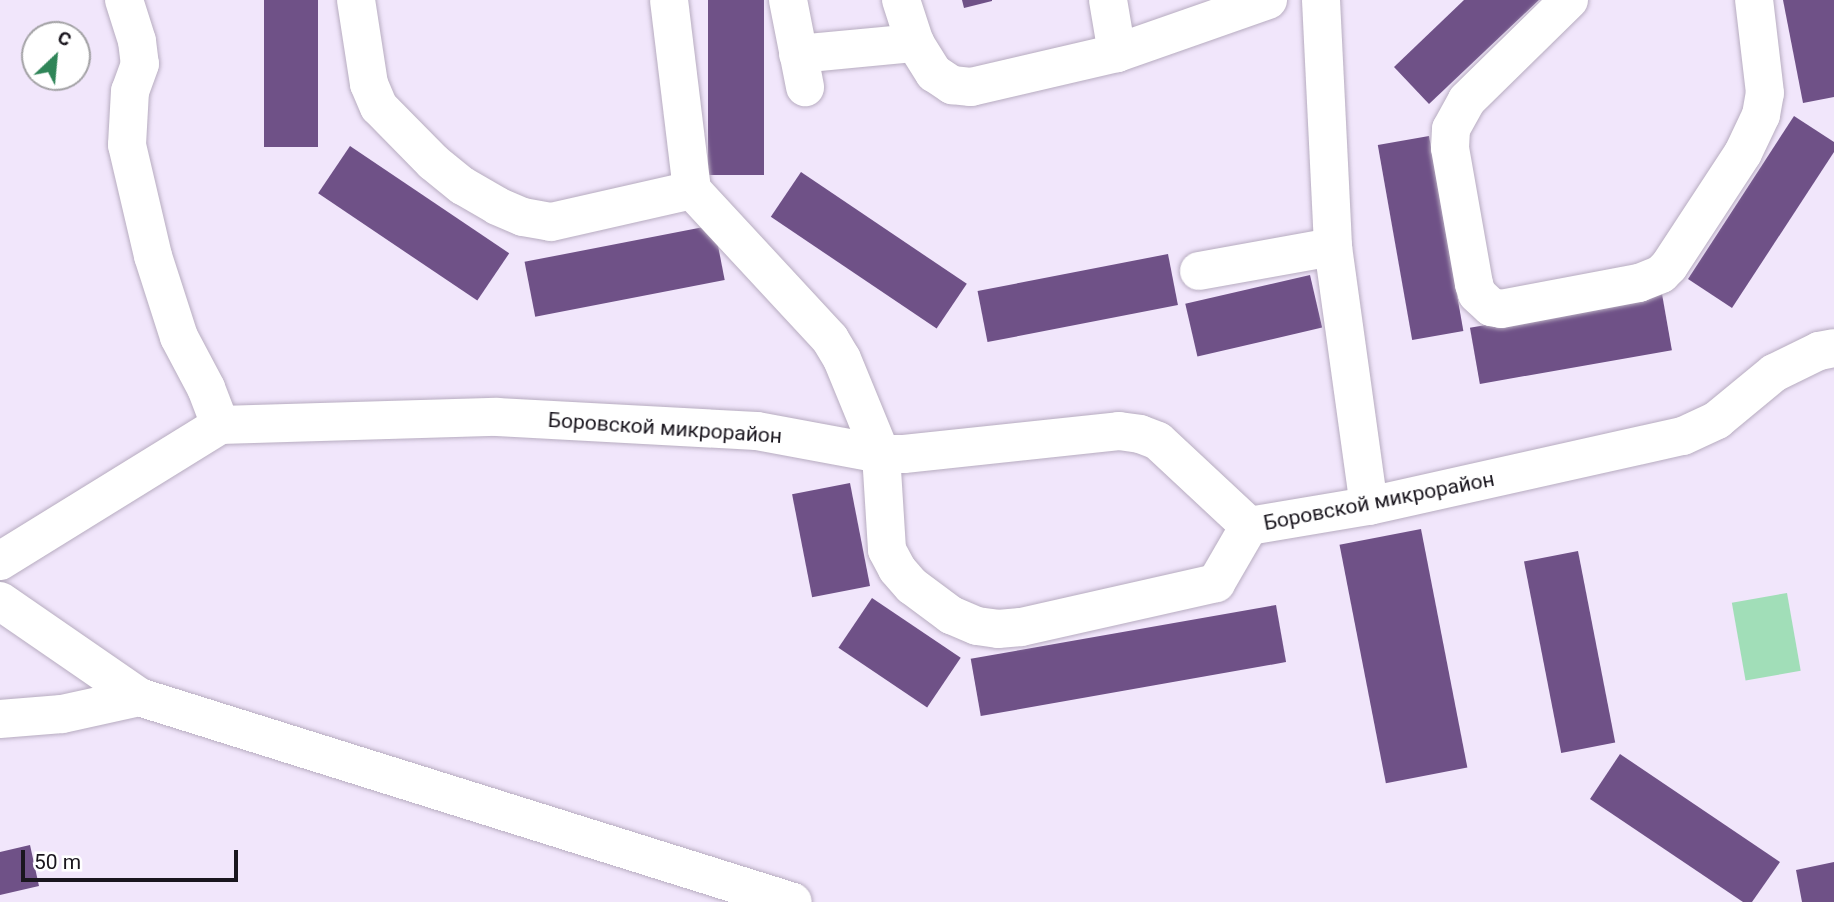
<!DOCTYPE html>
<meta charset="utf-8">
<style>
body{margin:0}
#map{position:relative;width:1834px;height:902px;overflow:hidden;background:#f1e6fb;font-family:Roboto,sans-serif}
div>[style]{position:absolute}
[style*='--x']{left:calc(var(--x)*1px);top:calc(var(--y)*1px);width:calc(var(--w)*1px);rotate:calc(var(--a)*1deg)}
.green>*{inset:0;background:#a1deb8;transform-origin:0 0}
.building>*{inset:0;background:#6f5187;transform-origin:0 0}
.roads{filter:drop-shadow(0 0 2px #b7acc0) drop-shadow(0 0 2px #b7acc0)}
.minor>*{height:38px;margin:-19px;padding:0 19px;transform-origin:19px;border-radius:19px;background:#fff}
span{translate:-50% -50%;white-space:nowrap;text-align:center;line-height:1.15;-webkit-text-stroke:7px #fff;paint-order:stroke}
.street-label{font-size:21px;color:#1a161e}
.north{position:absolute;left:21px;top:21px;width:70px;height:70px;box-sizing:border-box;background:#fff;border:2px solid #a3a2a5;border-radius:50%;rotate:26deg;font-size:19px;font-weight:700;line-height:28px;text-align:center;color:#1a161e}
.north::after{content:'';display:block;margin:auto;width:24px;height:32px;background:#2f8558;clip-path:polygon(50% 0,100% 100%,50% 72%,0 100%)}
.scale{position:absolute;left:21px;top:850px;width:217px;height:32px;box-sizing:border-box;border:4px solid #1a161e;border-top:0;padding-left:9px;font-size:21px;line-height:24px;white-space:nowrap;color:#1a161e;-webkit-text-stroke:5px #fff;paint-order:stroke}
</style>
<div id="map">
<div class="green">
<div style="left:1787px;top:593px;width:79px;height:56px;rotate:80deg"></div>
</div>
<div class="building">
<div style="left:264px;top:0;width:54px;height:147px"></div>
<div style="left:708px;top:0;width:56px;height:175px"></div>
<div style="clip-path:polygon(962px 0,992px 0,992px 1px,964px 8px)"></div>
<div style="clip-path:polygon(1464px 0,1539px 0,1429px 104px,1394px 67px)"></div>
<div style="clip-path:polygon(1783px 0,1834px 0,1834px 97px,1803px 103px)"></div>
<div style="clip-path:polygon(1794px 116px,1834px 142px,1834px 152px,1732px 308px,1688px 279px)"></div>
<div style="left:1429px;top:136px;width:198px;height:52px;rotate:80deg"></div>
<div style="left:350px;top:146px;width:192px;height:57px;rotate:34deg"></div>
<div style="left:801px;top:172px;width:200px;height:54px;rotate:34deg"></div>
<div style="left:714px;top:225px;width:56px;height:193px;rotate:79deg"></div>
<div style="left:1168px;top:254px;width:52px;height:194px;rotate:79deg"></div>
<div style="left:1310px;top:275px;width:54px;height:128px;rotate:77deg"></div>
<div style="left:1662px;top:294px;width:57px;height:195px;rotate:80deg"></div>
<div style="left:850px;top:483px;width:105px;height:59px;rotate:79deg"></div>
<div style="left:1421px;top:529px;width:243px;height:83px;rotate:79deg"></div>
<div style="left:1578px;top:551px;width:195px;height:55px;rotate:79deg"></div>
<div style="left:872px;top:598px;width:107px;height:60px;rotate:34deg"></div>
<div style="left:1276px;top:605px;width:58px;height:310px;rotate:80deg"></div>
<div style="clip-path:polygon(1620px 754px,1780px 862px,1752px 902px,1743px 902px,1590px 799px)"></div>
<div style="clip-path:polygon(30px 845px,39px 886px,0 895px,0 852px)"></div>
<div style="clip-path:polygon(1834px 862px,1834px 902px,1802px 902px,1796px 870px)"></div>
</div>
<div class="roads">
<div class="minor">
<div style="--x:124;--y:0;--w:43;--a:72.4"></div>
<div style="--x:137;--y:41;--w:23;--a:83"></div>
<div style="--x:140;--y:64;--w:29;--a:110"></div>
<div style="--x:130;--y:91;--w:54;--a:93.2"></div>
<div style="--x:127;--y:145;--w:114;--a:76.8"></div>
<div style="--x:153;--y:256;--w:85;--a:72.2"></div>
<div style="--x:179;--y:337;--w:58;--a:62.1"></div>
<div style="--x:206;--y:388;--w:40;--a:69"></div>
<div style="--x:356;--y:0;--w:85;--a:81.2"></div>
<div style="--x:369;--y:84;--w:25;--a:67"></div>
<div style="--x:379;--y:107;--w:77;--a:45.5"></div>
<div style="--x:433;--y:162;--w:38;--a:39"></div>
<div style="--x:463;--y:186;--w:39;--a:30"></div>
<div style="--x:497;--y:206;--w:28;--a:23"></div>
<div style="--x:523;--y:217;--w:28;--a:10"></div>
<div style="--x:551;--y:222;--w:145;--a:-12.8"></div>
<div style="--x:669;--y:0;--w:191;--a:83.1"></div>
<div style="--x:692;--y:190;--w:203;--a:47.2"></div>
<div style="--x:830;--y:339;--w:23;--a:59"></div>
<div style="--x:842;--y:359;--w:103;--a:67.7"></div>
<div style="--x:881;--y:454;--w:96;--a:86.4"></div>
<div style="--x:887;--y:550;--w:21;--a:62"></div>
<div style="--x:897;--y:569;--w:23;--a:49"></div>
<div style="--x:912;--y:586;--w:49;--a:36.6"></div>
<div style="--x:951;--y:615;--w:28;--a:23"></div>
<div style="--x:977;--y:626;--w:21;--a:8"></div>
<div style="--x:998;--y:629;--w:23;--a:-5"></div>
<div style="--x:1021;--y:627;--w:200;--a:-12.7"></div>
<div style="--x:1216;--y:583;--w:66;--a:-59.9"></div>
<div style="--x:788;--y:0;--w:89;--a:78.9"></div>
<div style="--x:901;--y:0;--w:45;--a:72"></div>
<div style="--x:915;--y:43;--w:36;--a:58"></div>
<div style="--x:934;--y:73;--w:22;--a:34"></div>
<div style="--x:952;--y:85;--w:19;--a:6"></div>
<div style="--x:971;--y:87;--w:150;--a:-13.1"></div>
<div style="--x:1117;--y:53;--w:160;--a:-19.3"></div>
<div style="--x:1108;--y:0;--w:54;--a:80.4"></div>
<div style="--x:1321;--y:0;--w:247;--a:87.2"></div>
<div style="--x:1333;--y:247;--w:261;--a:82.1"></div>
<div style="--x:1569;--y:0;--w:143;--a:135.6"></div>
<div style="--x:1467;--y:100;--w:33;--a:119"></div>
<div style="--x:1451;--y:129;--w:19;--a:93"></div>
<div style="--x:1450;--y:148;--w:138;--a:80"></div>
<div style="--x:1474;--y:284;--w:10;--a:73"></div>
<div style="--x:1477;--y:294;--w:19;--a:43"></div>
<div style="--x:1491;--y:307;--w:10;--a:11"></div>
<div style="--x:1501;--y:309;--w:140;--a:-10.7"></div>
<div style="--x:1639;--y:283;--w:24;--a:-22"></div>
<div style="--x:1661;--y:274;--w:11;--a:-45"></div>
<div style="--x:1669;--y:266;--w:135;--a:-56.8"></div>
<div style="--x:1743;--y:153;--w:42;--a:-64.7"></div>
<div style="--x:1761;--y:115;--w:22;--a:-80"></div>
<div style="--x:1765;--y:93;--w:94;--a:-96.7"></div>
<div style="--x:798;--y:54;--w:118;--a:-5.4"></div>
<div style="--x:1199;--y:271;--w:136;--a:-10.2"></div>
<div style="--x:220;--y:425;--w:277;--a:-1.7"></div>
<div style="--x:497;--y:417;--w:260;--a:3.1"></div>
<div style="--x:757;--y:431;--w:126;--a:10.5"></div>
<div style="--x:881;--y:454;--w:23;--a:0"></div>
<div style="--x:904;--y:454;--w:216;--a:-6.1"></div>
<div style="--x:1119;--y:431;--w:21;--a:8"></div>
<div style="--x:1140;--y:434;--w:19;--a:21"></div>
<div style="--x:1158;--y:441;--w:125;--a:43"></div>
<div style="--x:1249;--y:526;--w:122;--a:-9.5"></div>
<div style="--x:1369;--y:506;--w:322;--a:-12.6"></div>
<div style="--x:1683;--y:436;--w:38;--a:-25"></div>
<div style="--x:1717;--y:420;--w:74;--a:-39.5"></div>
<div style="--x:1774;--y:373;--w:50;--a:-26.1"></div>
<div style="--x:1819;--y:351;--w:15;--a:-11"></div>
<div style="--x:0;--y:561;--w:259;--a:-31.7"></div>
<div style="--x:0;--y:601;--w:169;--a:34.6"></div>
<div style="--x:139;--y:697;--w:685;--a:17.4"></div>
<div style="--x:0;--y:719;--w:62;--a:-4.6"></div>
<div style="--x:62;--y:714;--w:79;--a:-12.4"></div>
</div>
</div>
<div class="street-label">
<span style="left:665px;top:428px;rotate:4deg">Боровской микрорайон</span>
<span style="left:1379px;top:501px;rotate:-11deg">Боровской микрорайон</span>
</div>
<div class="north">С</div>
<div class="scale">50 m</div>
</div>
